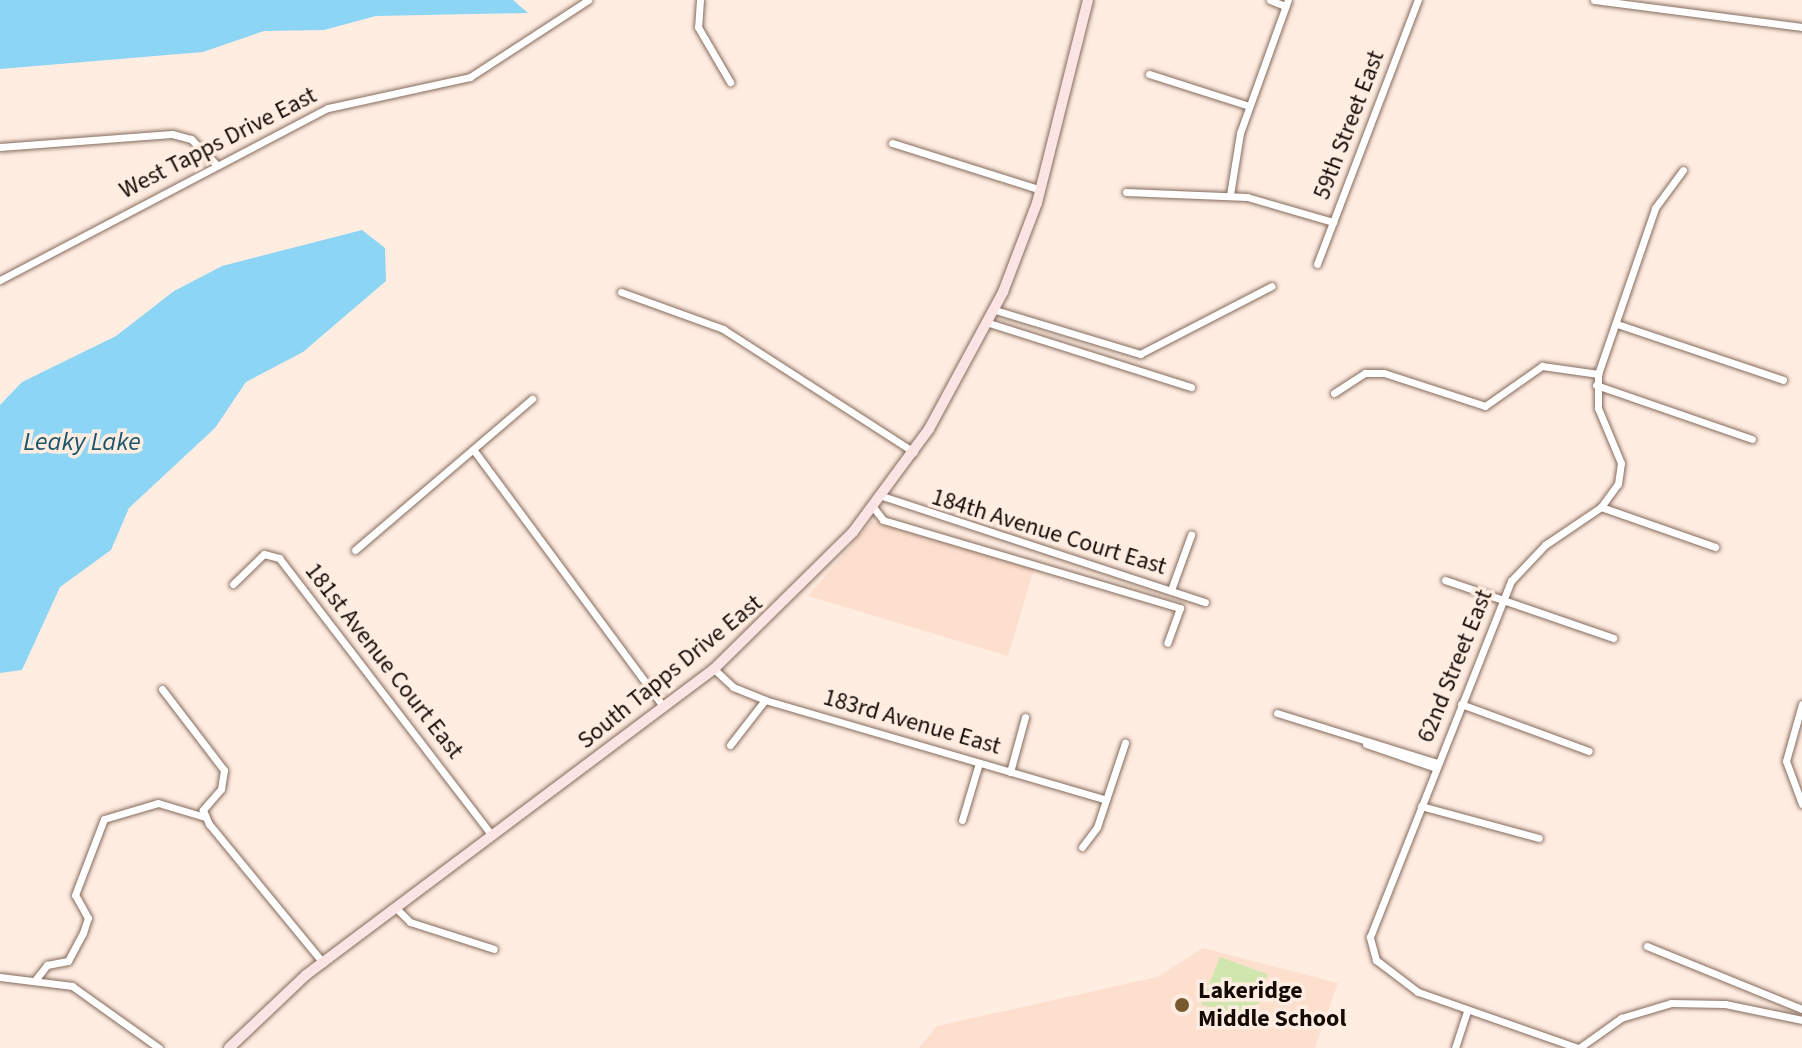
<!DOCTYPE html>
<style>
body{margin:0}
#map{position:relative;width:1802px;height:1048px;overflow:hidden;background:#ffede2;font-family:"Source Sans 3",sans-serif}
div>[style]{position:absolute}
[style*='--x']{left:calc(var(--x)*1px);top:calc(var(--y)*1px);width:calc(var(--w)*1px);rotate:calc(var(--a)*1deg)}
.built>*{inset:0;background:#fddfce}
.green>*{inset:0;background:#d0e6ae}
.water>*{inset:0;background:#8dd5f5}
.roads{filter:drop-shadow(0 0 2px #856b5c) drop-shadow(0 0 2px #856b5c)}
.street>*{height:7px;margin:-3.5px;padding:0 3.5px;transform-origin:3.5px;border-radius:3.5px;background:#fff}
.secondary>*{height:10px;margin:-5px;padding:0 5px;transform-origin:5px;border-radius:5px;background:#fbe5e4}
.dots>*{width:22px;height:22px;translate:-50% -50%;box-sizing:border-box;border:4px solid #ffede2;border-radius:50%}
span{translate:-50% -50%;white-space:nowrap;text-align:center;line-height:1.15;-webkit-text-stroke:7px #ffede2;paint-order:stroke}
.street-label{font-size:24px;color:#140b06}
.poi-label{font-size:24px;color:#140b06;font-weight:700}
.left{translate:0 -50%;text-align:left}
.water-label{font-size:26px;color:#1b556b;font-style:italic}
</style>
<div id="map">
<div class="built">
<div style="clip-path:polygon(872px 521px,1034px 569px,1008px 656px,808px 596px)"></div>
<div style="clip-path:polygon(1203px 948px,1338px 983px,1315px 1048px,919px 1048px,937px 1026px,1157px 977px)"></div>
</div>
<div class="green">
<div style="clip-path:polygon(1220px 957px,1267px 974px,1263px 998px,1247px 1014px,1201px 1005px)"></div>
</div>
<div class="water">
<div style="clip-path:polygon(0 0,513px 0,528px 13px,376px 16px,324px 30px,264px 31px,203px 52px,0 69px)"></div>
<div style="clip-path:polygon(362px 230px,385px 248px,386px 281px,303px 352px,246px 382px,215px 428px,129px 508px,111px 550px,60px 587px,22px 670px,0 673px,0 405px,22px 382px,116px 336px,174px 291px,222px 266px)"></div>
</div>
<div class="roads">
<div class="street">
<div style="--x:700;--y:0;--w:27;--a:94"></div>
<div style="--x:698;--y:27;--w:64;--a:59.8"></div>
<div style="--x:1270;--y:0;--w:16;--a:22"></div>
<div style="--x:1594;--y:0;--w:210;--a:7.4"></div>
<div style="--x:1149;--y:74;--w:105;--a:17.7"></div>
<div style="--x:892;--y:143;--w:156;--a:17.5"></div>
<div style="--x:0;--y:147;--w:172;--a:-4.3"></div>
<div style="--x:172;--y:134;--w:20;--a:15"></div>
<div style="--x:191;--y:139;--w:37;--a:45"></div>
<div style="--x:1126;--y:192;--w:121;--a:2.4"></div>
<div style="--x:1247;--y:197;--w:90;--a:16.2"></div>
<div style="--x:1230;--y:195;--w:63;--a:-80.8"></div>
<div style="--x:1240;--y:133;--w:141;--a:-70.2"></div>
<div style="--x:1317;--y:264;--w:283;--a:-69.1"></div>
<div style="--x:0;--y:280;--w:370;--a:-27.7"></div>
<div style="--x:328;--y:108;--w:145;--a:-12.3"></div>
<div style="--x:470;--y:77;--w:141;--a:-33.1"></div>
<div style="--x:621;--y:292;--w:109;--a:19.9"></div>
<div style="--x:723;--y:329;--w:227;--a:32.8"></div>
<div style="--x:995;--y:310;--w:152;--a:16.9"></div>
<div style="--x:1140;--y:354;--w:148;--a:-27.3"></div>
<div style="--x:989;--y:323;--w:212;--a:17.6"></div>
<div style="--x:1620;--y:325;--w:172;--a:18.6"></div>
<div style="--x:1596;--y:385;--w:165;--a:19.1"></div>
<div style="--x:1334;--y:393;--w:37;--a:-33"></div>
<div style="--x:1365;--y:373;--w:19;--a:0"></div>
<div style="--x:1384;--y:373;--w:106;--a:18.1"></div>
<div style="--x:1485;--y:406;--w:70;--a:-35.1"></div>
<div style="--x:1542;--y:366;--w:57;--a:8.1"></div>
<div style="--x:475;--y:452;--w:317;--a:53.5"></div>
<div style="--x:882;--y:496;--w:340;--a:18.2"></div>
<div style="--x:873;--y:507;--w:16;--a:52"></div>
<div style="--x:883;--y:520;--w:310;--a:16.5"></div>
<div style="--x:1180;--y:608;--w:37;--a:110"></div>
<div style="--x:1601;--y:507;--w:121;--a:19.3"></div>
<div style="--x:355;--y:550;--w:233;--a:-40.5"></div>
<div style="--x:1445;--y:580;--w:178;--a:19"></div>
<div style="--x:233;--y:584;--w:43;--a:-44.1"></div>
<div style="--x:264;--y:554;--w:16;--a:15"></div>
<div style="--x:279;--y:558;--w:350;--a:52.5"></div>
<div style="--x:1171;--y:590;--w:59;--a:-70"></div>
<div style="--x:714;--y:669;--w:26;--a:43"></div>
<div style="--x:733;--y:687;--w:35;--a:22"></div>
<div style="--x:765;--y:700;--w:355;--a:16.3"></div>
<div style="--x:162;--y:689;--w:102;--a:52.6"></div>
<div style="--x:224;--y:770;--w:19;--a:99"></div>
<div style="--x:221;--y:789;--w:28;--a:131"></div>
<div style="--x:203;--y:810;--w:15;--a:67"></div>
<div style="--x:209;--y:824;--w:180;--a:50.6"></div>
<div style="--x:1461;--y:704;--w:136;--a:20.2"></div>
<div style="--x:1802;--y:704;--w:59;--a:105.7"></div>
<div style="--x:1786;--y:761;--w:46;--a:69.6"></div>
<div style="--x:1277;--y:713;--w:169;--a:17.3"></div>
<div style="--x:1366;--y:744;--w:74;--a:18.9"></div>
<div style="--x:730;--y:745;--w:57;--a:-52.1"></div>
<div style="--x:1010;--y:772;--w:57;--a:-74.7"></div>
<div style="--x:1421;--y:806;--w:122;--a:15.2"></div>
<div style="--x:962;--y:820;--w:59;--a:-73.4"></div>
<div style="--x:1082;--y:847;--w:25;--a:-53"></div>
<div style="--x:1097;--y:827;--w:89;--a:-71.6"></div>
<div style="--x:396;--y:908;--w:20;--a:45"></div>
<div style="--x:410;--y:922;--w:88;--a:17.8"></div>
<div style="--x:1647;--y:946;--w:167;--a:22.1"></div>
<div style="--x:0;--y:977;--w:73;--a:7.1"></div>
<div style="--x:72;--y:986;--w:107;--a:35.5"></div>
<div style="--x:36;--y:979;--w:18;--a:-52"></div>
<div style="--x:47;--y:965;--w:21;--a:-11"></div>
<div style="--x:68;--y:961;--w:32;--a:-62"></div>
<div style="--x:83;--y:933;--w:16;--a:-72"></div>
<div style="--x:88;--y:918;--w:26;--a:-119"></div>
<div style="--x:75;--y:895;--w:81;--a:-69.1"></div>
<div style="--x:104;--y:819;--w:56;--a:-16.5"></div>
<div style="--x:158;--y:803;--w:49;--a:16.6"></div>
<div style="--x:1455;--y:1048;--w:40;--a:-72"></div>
<div style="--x:1578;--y:1048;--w:170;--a:-160.7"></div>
<div style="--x:1418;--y:992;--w:53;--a:-142.7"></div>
<div style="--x:1376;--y:960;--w:24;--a:-105"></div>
<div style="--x:1370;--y:937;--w:383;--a:-68.4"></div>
<div style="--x:1511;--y:581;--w:50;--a:-46.6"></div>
<div style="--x:1545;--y:545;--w:68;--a:-34.2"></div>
<div style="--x:1601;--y:507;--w:29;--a:-54"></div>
<div style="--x:1618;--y:484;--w:21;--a:-82"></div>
<div style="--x:1621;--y:463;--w:60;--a:-112.7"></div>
<div style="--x:1598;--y:408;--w:34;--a:-90"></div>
<div style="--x:1598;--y:374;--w:176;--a:-71"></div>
<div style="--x:1655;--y:208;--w:47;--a:-53.6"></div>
<div style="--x:1579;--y:1048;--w:52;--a:-35.5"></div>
<div style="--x:1621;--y:1018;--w:52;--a:-16.7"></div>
<div style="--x:1671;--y:1003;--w:54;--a:1.1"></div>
<div style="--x:1725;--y:1004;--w:79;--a:11.7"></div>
</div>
<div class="secondary">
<div style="--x:229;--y:1048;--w:106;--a:-43.5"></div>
<div style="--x:306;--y:975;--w:510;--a:-36.87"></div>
<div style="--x:714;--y:669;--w:195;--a:-44.6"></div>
<div style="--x:853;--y:532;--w:128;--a:-53.6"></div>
<div style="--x:929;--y:429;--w:156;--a:-61.6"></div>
<div style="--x:1003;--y:292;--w:95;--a:-69.1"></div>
<div style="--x:1037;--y:203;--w:209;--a:-75.9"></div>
</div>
</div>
<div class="dots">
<div style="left:1182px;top:1005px;background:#765a2d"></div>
</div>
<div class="street-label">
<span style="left:1349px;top:125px;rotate:-69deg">59th Street East</span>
<span style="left:218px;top:143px;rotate:-27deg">West Tapps Drive East</span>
<span style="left:1049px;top:532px;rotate:17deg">184th Avenue Court East</span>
<span style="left:384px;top:661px;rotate:52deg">181st Avenue Court East</span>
<span style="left:1455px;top:666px;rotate:-68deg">62nd Street East</span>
<span style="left:670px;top:672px;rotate:-39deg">South Tapps Drive East</span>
<span style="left:912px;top:722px;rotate:16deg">183rd Avenue East</span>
</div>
<div class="poi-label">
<span class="left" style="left:1198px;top:1005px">Lakeridge<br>Middle School</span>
</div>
<div class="water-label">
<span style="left:82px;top:442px">Leaky Lake</span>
</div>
</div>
